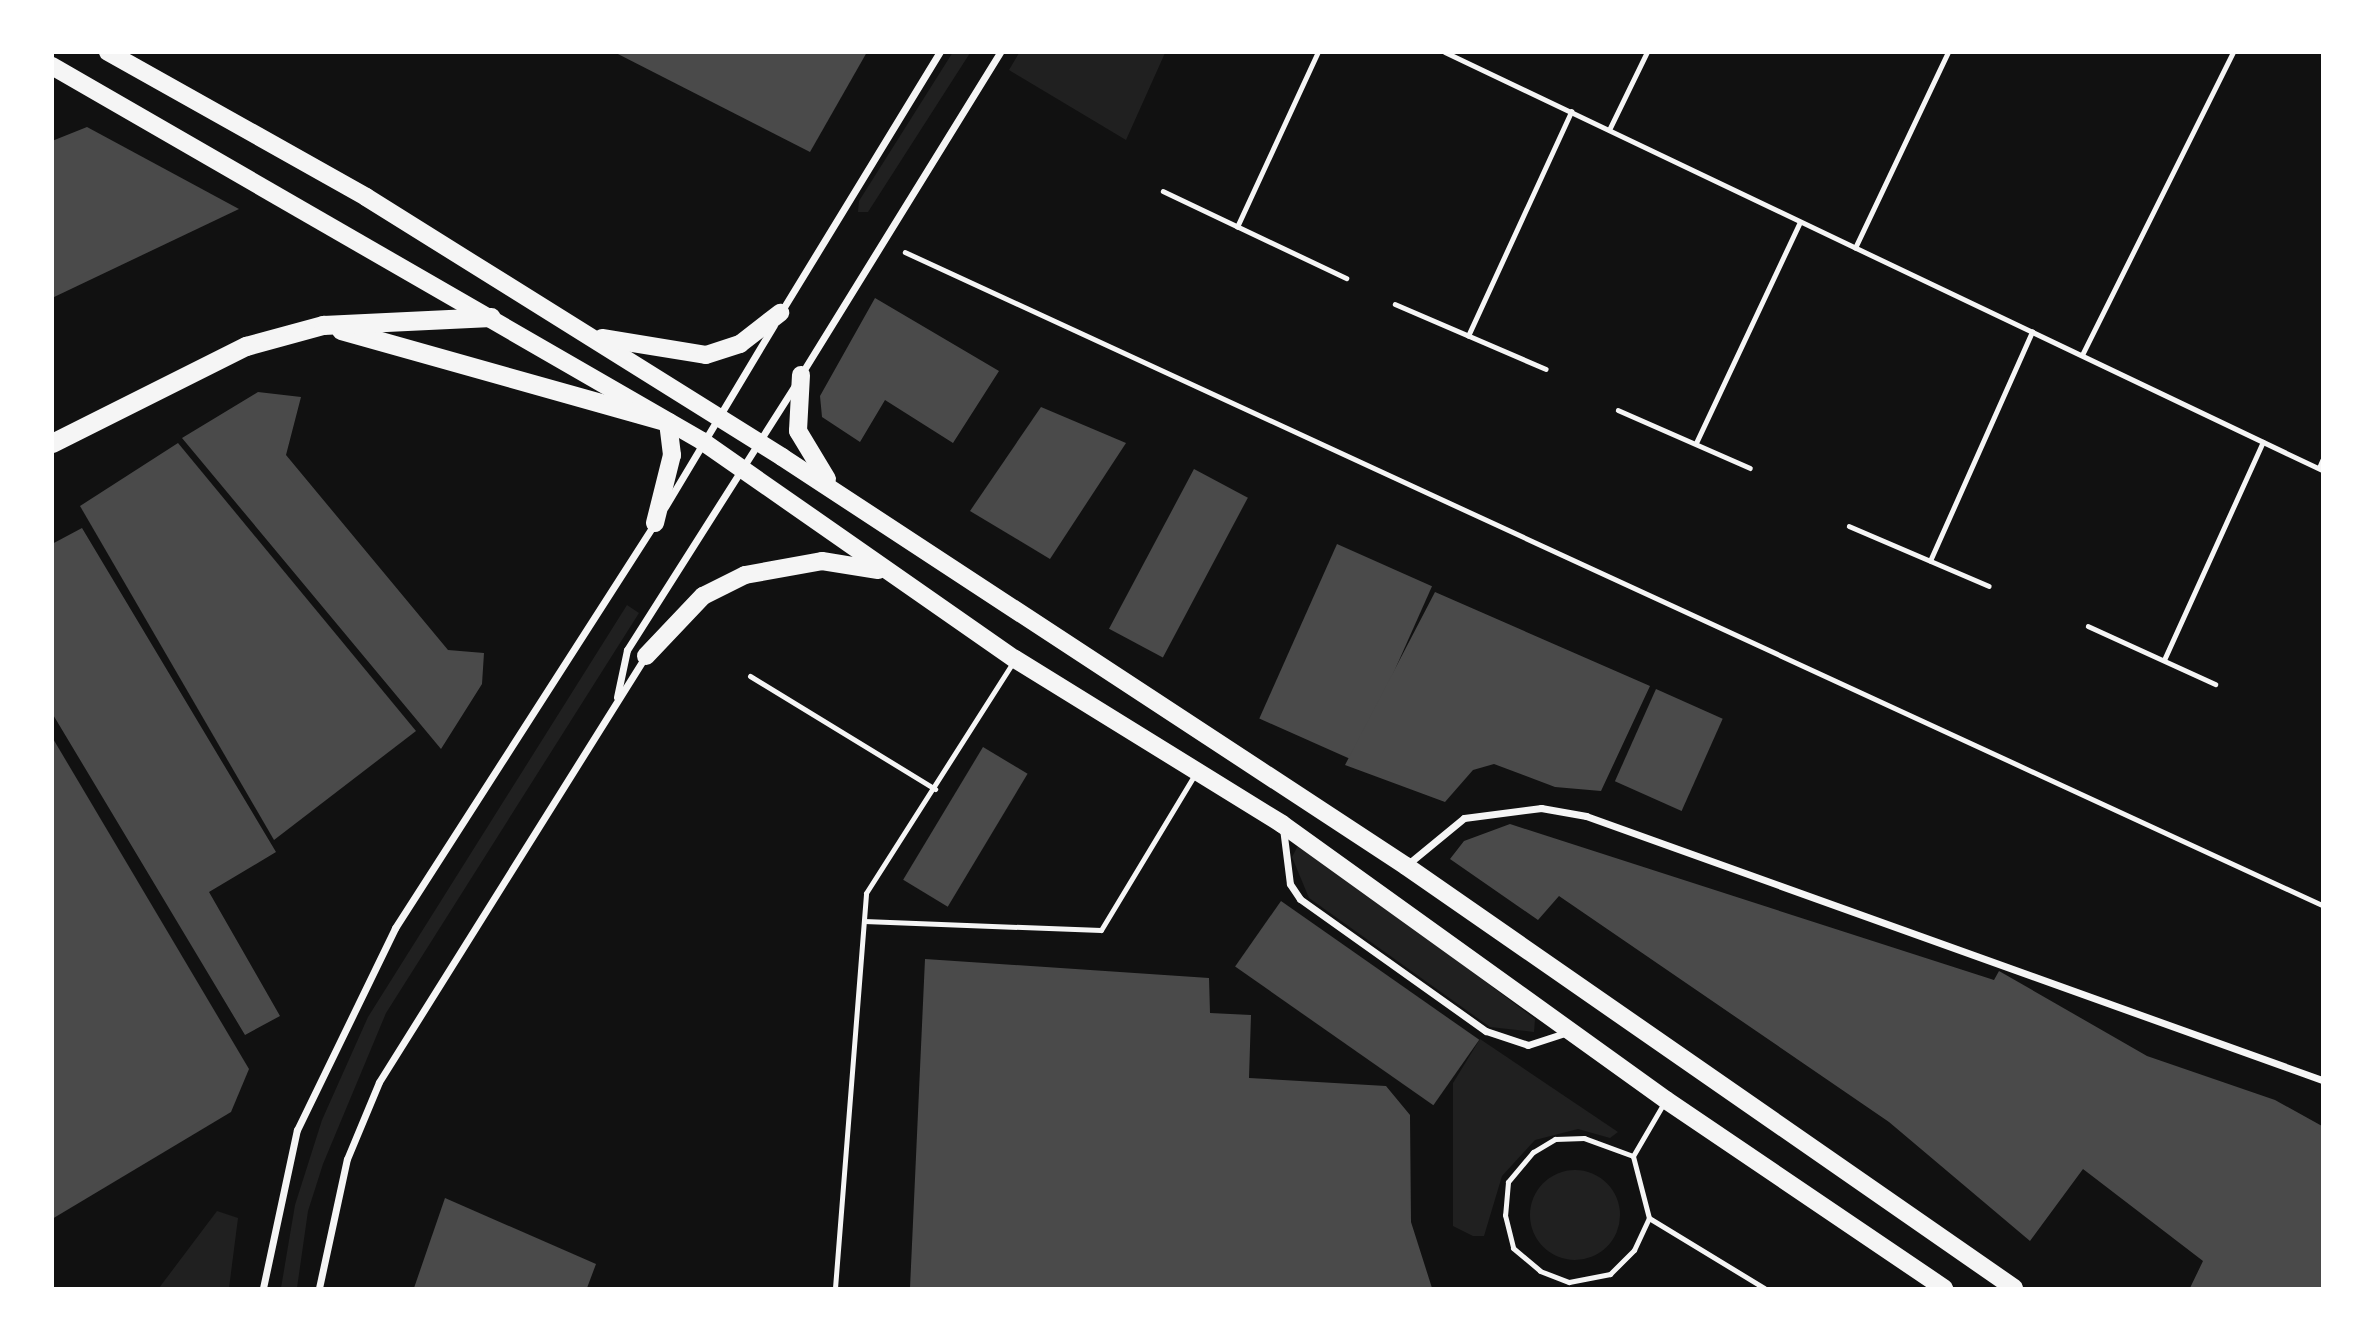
<!DOCTYPE html>
<style>
body{margin:0}
#map{position:relative;width:2375px;height:1341px;overflow:hidden;background:#111;font-family:Commissioner,sans-serif}
div>[style]{position:absolute}
[style*='--x']{left:calc(var(--x)*1px);top:calc(var(--y)*1px);width:calc(var(--w)*1px);rotate:calc(var(--a)*1deg)}
.green>*{inset:0;background:#202020}
.round{border-radius:50%}
.building>*{inset:0;background:#4a4a4a;transform-origin:0 0}
.path>*{height:4.5px;margin:-2.25px;padding:0 2.25px;transform-origin:2.25px;border-radius:2.25px;background:#f5f5f5}
.service>*{height:5px;margin:-2.5px;padding:0 2.5px;transform-origin:2.5px;border-radius:2.5px;background:#f5f5f5}
.minor>*{height:7px;margin:-3.5px;padding:0 3.5px;transform-origin:3.5px;border-radius:3.5px;background:#f5f5f5}
.primary>*{height:18px;margin:-9px;padding:0 9px;transform-origin:9px;border-radius:9px;background:#f5f5f5}
.trunk>*{height:19px;margin:-9.5px;padding:0 9.5px;transform-origin:9.5px;border-radius:9.5px;background:#f5f5f5}
span{translate:-50% -50%;white-space:nowrap;text-align:center;line-height:1.15;-webkit-text-stroke:6px #fff;paint-order:stroke}
.frame{position:absolute;inset:0;border:54px solid #fff;pointer-events:none}
</style>
<div id="map">
<div class="green">
<div style="clip-path:polygon(953px 52px,970px 53px,868px 212px,858px 212px,859px 201px)"></div>
<div style="clip-path:polygon(1019px 53px,1019px 52px,1165px 53px,1126px 140px,1009px 70px)"></div>
<div style="clip-path:polygon(627px 605px,639px 613px,386px 1013px,323px 1164px,308px 1211px,297px 1288px,281px 1288px,295px 1205px,322px 1120px,368px 1017px)"></div>
<div style="clip-path:polygon(1300px 842px,1535px 1019px,1534px 1032px,1490px 1027px,1309px 898px,1292px 857px)"></div>
<div style="clip-path:polygon(1480px 1039px,1618px 1132px,1610px 1138px,1578px 1129px,1535px 1140px,1502px 1176px,1484px 1236px,1473px 1236px,1453px 1226px,1453px 1083px)"></div>
<div class="round" style="left:1530px;top:1170px;width:90px;height:90px"></div>
<div style="clip-path:polygon(217px 1211px,238px 1218px,229px 1288px,159px 1288px)"></div>
</div>
<div class="building">
<div style="clip-path:polygon(614px 52px,867px 52px,810px 152px)"></div>
<div style="clip-path:polygon(87px 127px,239px 209px,52px 298px,52px 141px)"></div>
<div style="clip-path:polygon(875px 298px,999px 371px,953px 443px,885px 400px,860px 442px,822px 417px,820px 396px)"></div>
<div style="clip-path:polygon(258px 392px,301px 397px,286px 455px,448px 650px,484px 653px,482px 684px,441px 749px,182px 438px)"></div>
<div style="clip-path:polygon(1041px 407px,1126px 443px,1050px 559px,970px 511px)"></div>
<div style="clip-path:polygon(178px 443px,416px 731px,274px 840px,80px 506px)"></div>
<div style="left:1194px;top:469px;width:61px;height:181px;rotate:28deg"></div>
<div style="clip-path:polygon(82px 528px,276px 852px,209px 892px,280px 1016px,245px 1035px,52px 713px,52px 544px)"></div>
<div style="left:1337px;top:544px;width:104px;height:191px;rotate:24deg"></div>
<div style="clip-path:polygon(1435px 592px,1650px 686px,1601px 791px,1555px 787px,1494px 764px,1473px 770px,1445px 802px,1345px 765px)"></div>
<div style="left:1656px;top:689px;width:73px;height:101px;rotate:24deg"></div>
<div style="clip-path:polygon(52px 737px,249px 1069px,231px 1112px,52px 1219px)"></div>
<div style="left:983px;top:747px;width:52px;height:155px;rotate:31deg"></div>
<div style="clip-path:polygon(1510px 824px,1994px 980px,1999px 971px,2147px 1056px,2275px 1100px,2322px 1126px,2322px 1288px,2190px 1288px,2203px 1261px,2083px 1169px,2030px 1241px,1889px 1122px,1559px 896px,1538px 920px,1450px 859px,1464px 841px)"></div>
<div style="left:1281px;top:901px;width:242px;height:80px;rotate:35deg"></div>
<div style="clip-path:polygon(925px 959px,1209px 978px,1210px 1013px,1251px 1015px,1249px 1078px,1386px 1086px,1410px 1115px,1411px 1222px,1432px 1288px,910px 1288px)"></div>
<div style="clip-path:polygon(445px 1198px,596px 1264px,587px 1288px,414px 1288px)"></div>
</div>
<div class="path">
<div style="--x:1445;--y:52;--w:972;--a:25.48"></div>
<div style="--x:1609;--y:130;--w:87;--a:-64"></div>
<div style="--x:1163;--y:191;--w:203;--a:25.4"></div>
<div style="--x:1237;--y:227;--w:193;--a:-65.2"></div>
<div style="--x:1855;--y:248;--w:217;--a:-64.6"></div>
<div style="--x:905;--y:252;--w:1560;--a:24.74"></div>
<div style="--x:1395;--y:304;--w:164;--a:23.3"></div>
<div style="--x:1468;--y:336;--w:247;--a:-65.3"></div>
<div style="--x:2082;--y:355;--w:339;--a:-63.5"></div>
<div style="--x:1618;--y:410;--w:144;--a:23.7"></div>
<div style="--x:1696;--y:443;--w:244;--a:-64.8"></div>
<div style="--x:2319;--y:468;--w:8;--a:-67"></div>
<div style="--x:1849;--y:526;--w:152;--a:23.2"></div>
<div style="--x:1930;--y:561;--w:251;--a:-66"></div>
<div style="--x:2088;--y:626;--w:140;--a:24.5"></div>
<div style="--x:2164;--y:660;--w:239;--a:-65.6"></div>
</div>
<div class="service">
<div style="--x:750;--y:676;--w:217;--a:31.4"></div>
<div style="--x:864;--y:921;--w:237;--a:2.2"></div>
<div style="--x:1101;--y:930;--w:182;--a:-58.9"></div>
<div style="--x:1633;--y:1156;--w:52;--a:-159.8"></div>
<div style="--x:1584;--y:1138;--w:29;--a:178"></div>
<div style="--x:1555;--y:1139;--w:26;--a:149"></div>
<div style="--x:1533;--y:1152;--w:39;--a:130"></div>
<div style="--x:1508;--y:1182;--w:33;--a:95"></div>
<div style="--x:1505;--y:1215;--w:34;--a:76"></div>
<div style="--x:1513;--y:1248;--w:35;--a:40"></div>
<div style="--x:1540;--y:1271;--w:31;--a:21"></div>
<div style="--x:1569;--y:1282;--w:42;--a:-11"></div>
<div style="--x:1610;--y:1274;--w:34;--a:-45"></div>
<div style="--x:1634;--y:1250;--w:35;--a:-65"></div>
<div style="--x:1649;--y:1218;--w:64;--a:-104.5"></div>
<div style="--x:1633;--y:1156;--w:64;--a:-59.8"></div>
<div style="--x:1649;--y:1218;--w:135;--a:31.3"></div>
<div style="--x:835;--y:1288;--w:396;--a:-85.5"></div>
<div style="--x:866;--y:893;--w:275;--a:-57.5"></div>
</div>
<div class="minor">
<div style="--x:781;--y:312;--w:305;--a:-58.6"></div>
<div style="--x:802;--y:373;--w:377;--a:-58.3"></div>
<div style="--x:665;--y:507;--w:212;--a:-59.1"></div>
<div style="--x:617;--y:697;--w:48;--a:-78"></div>
<div style="--x:627;--y:650;--w:315;--a:-57.6"></div>
<div style="--x:1283;--y:828;--w:56;--a:82.9"></div>
<div style="--x:1290;--y:884;--w:18;--a:56"></div>
<div style="--x:1300;--y:899;--w:228;--a:35.4"></div>
<div style="--x:1486;--y:1031;--w:44;--a:18.4"></div>
<div style="--x:1528;--y:1045;--w:42;--a:-18"></div>
<div style="--x:1408;--y:864;--w:72;--a:-39.4"></div>
<div style="--x:1464;--y:818;--w:78;--a:-7.4"></div>
<div style="--x:1541;--y:808;--w:46;--a:10.1"></div>
<div style="--x:1586;--y:816;--w:782;--a:19.73"></div>
<div style="--x:263;--y:1288;--w:162;--a:-77.9"></div>
<div style="--x:297;--y:1130;--w:225;--a:-64.1"></div>
<div style="--x:395;--y:928;--w:481;--a:-57.3"></div>
<div style="--x:319;--y:1288;--w:132;--a:-77.8"></div>
<div style="--x:347;--y:1159;--w:83;--a:-67.4"></div>
<div style="--x:379;--y:1082;--w:501;--a:-57.96"></div>
</div>
<div class="primary">
<div style="--x:108;--y:52;--w:296;--a:29.3"></div>
<div style="--x:366;--y:197;--w:491;--a:32"></div>
<div style="--x:782;--y:457;--w:746;--a:33.24"></div>
<div style="--x:1406;--y:866;--w:740;--a:34.76"></div>
<div style="--x:52;--y:66;--w:750;--a:29.98"></div>
<div style="--x:702;--y:441;--w:381;--a:34.9"></div>
<div style="--x:1015;--y:659;--w:314;--a:31.7"></div>
<div style="--x:1282;--y:824;--w:473;--a:35.7"></div>
<div style="--x:1666;--y:1100;--w:336;--a:34.1"></div>
<div style="--x:602;--y:338;--w:105;--a:9.3"></div>
<div style="--x:706;--y:355;--w:36;--a:-18"></div>
<div style="--x:740;--y:344;--w:51;--a:-37.8"></div>
<div style="--x:801;--y:375;--w:56;--a:93.1"></div>
<div style="--x:798;--y:431;--w:56;--a:58.9"></div>
<div style="--x:655;--y:523;--w:70;--a:-76"></div>
<div style="--x:672;--y:455;--w:33;--a:-97"></div>
<div style="--x:646;--y:656;--w:83;--a:-46.5"></div>
<div style="--x:703;--y:596;--w:47;--a:-26.6"></div>
<div style="--x:745;--y:575;--w:78;--a:-10.3"></div>
<div style="--x:822;--y:561;--w:57;--a:9.1"></div>
</div>
<div class="trunk">
<div style="--x:341;--y:330;--w:340;--a:15.7"></div>
<div style="--x:52;--y:443;--w:217;--a:-26.6"></div>
<div style="--x:246;--y:346;--w:80;--a:-15.3"></div>
<div style="--x:323;--y:325;--w:168;--a:-2.7"></div>
</div>
<div class="frame"></div>
</div>
